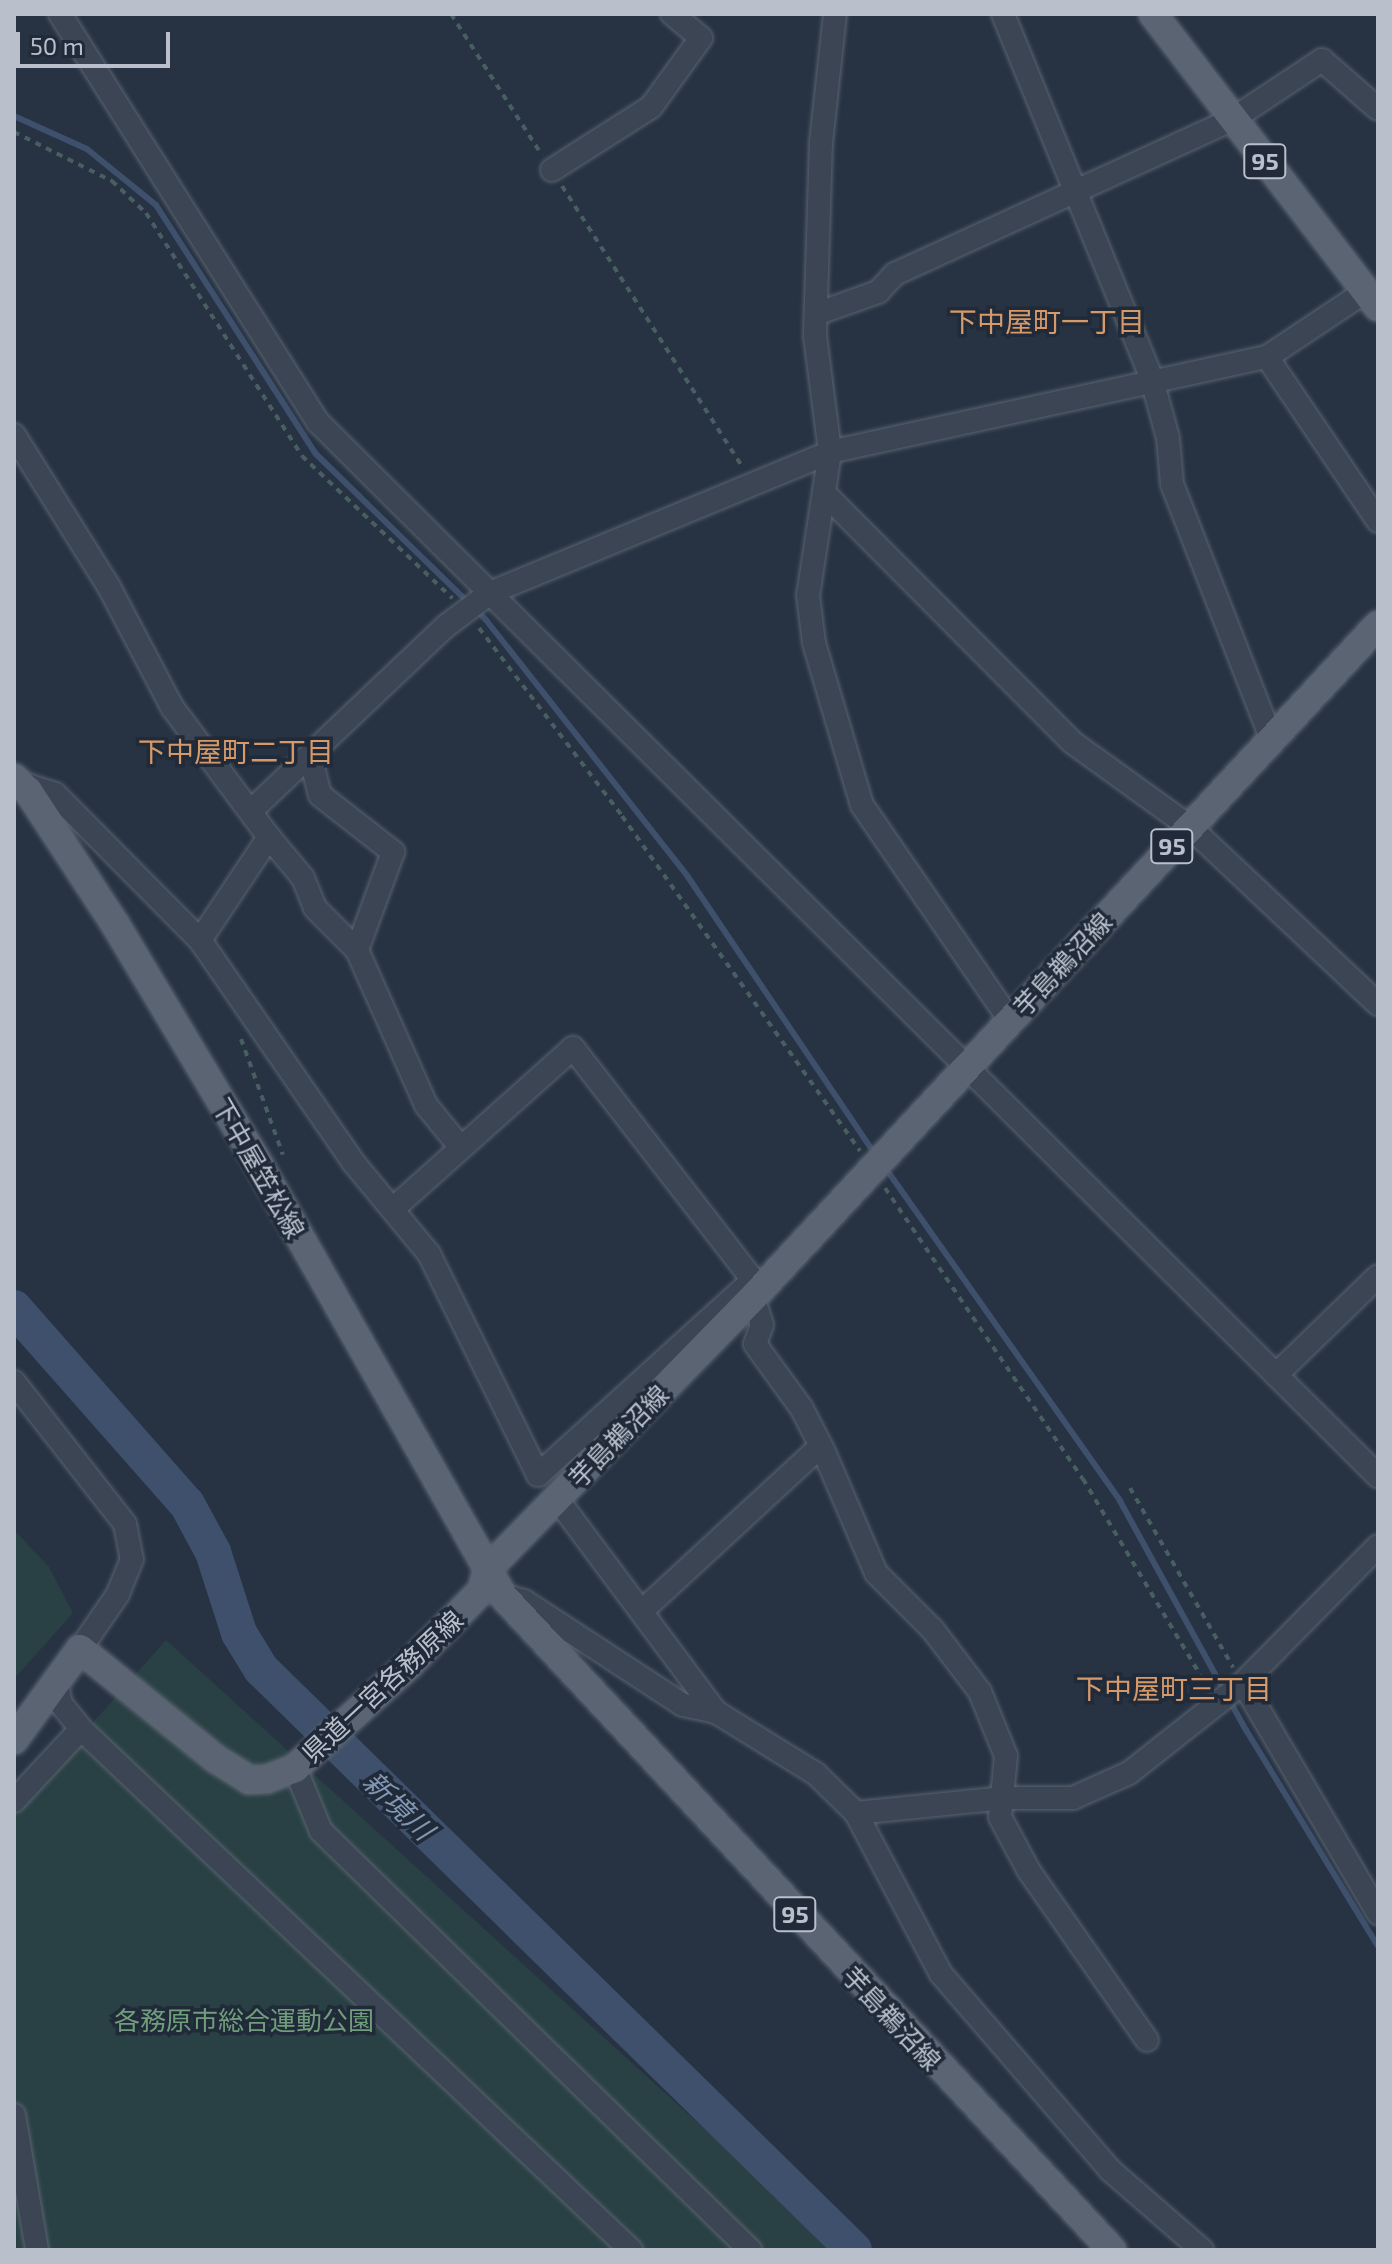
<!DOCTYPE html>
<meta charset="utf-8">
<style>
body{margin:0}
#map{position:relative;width:1392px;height:2264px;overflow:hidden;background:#273343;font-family:"Exo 2","Noto Sans JP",sans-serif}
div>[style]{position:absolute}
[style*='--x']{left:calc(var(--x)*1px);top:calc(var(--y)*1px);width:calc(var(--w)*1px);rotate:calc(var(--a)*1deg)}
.green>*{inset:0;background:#294144}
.stream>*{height:6px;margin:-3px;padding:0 3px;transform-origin:3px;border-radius:3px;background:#3e506c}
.river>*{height:36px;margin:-18px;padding:0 18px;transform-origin:18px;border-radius:18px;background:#3e506c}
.path>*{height:4px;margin-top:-2px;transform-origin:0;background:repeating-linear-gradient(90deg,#485e60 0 6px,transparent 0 12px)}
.roads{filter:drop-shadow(0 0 2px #5a6370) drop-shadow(0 0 2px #5a6370)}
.minor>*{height:22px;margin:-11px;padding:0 11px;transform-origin:11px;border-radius:11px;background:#3c4553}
.major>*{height:28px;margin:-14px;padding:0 14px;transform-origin:14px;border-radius:14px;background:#5a6473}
span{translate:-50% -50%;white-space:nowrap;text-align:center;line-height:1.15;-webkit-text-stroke:7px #202a38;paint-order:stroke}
.shield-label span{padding:2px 6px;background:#202a38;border:2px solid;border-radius:6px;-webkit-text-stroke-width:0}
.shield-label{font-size:24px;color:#b9c0cc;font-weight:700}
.street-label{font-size:26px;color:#b9c0cc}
.park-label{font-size:26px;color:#709d7b}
.neighbourhood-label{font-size:28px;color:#d69a6a}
.water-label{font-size:28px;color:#8196b3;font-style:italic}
.frame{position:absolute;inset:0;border:16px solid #b9c0cc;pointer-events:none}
.scale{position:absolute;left:16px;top:32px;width:154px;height:36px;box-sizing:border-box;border:4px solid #b9c0cc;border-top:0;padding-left:10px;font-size:24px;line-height:28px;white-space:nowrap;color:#b9c0cc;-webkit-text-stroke:6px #202a38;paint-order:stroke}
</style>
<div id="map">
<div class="green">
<div style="clip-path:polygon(14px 1530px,49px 1567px,73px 1613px,14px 1679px)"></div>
<div style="clip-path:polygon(166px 1640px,838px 2250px,14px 2250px,14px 1812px)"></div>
</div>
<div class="stream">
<div style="--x:14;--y:116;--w:80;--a:24.3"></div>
<div style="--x:87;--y:149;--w:89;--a:39.1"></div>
<div style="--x:156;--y:205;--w:296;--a:57.3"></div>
<div style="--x:316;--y:454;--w:238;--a:44.3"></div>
<div style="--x:486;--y:620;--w:327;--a:51.8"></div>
<div style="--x:688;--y:877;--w:334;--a:56"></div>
<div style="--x:884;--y:1166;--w:410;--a:54.8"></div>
<div style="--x:1120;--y:1501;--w:261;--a:61.2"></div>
<div style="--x:1246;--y:1730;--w:253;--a:58.6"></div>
</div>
<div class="river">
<div style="--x:14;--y:1308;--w:261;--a:48.6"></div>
<div style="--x:187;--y:1504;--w:55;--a:61.6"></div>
<div style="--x:213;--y:1552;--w:85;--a:72.2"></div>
<div style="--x:239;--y:1633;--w:42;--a:58.6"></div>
<div style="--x:261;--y:1669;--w:830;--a:44.41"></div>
</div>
<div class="path">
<div style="--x:451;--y:14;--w:168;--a:57.2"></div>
<div style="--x:14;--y:132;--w:110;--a:26.6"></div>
<div style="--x:112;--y:181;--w:47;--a:43.3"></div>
<div style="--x:146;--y:213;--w:289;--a:57.3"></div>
<div style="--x:302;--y:456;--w:207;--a:43.4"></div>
<div style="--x:562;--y:186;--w:335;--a:57.3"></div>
<div style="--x:479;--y:628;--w:236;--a:52.7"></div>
<div style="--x:622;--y:816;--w:411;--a:54.6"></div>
<div style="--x:241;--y:1039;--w:123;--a:70.1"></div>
<div style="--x:885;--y:1188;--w:352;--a:55.8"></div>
<div style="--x:1083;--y:1479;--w:244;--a:59.1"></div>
<div style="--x:1130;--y:1488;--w:207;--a:60.1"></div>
</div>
<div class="roads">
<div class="minor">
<div style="--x:60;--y:14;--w:483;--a:57.7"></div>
<div style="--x:318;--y:422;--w:1495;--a:44.84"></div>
<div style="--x:835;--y:14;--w:129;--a:96.2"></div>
<div style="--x:821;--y:142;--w:194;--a:91.8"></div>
<div style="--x:815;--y:336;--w:117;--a:82.6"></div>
<div style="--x:830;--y:452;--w:145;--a:98.7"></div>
<div style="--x:808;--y:595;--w:48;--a:82.9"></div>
<div style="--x:814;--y:643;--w:169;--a:73.5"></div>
<div style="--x:862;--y:805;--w:261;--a:55.5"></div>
<div style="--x:1003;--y:14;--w:395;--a:67.8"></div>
<div style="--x:1152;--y:380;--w:60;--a:74.6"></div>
<div style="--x:1168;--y:438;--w:46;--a:85"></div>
<div style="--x:1172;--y:484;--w:273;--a:68.7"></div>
<div style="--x:552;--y:170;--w:117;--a:-32.5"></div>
<div style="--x:651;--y:107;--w:85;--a:-54.1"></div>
<div style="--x:701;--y:38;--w:38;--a:-140"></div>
<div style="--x:816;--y:314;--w:66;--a:-19.5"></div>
<div style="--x:878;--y:292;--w:25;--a:-47"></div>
<div style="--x:895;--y:274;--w:372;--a:-24.6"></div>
<div style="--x:1233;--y:119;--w:107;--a:-33.5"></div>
<div style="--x:1322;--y:60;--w:74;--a:41.2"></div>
<div style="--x:1267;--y:357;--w:198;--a:55.9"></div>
<div style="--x:14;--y:435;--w:179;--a:58"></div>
<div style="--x:109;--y:587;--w:136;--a:62.3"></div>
<div style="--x:172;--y:707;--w:162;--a:53.3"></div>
<div style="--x:269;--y:837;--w:124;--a:123.8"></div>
<div style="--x:200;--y:940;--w:270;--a:55.4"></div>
<div style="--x:353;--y:1162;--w:119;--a:50.4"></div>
<div style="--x:429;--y:1254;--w:246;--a:63.7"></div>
<div style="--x:538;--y:1475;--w:290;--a:-42.2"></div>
<div style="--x:753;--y:1280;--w:294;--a:-127.8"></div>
<div style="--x:573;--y:1048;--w:239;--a:138.2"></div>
<div style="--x:825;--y:494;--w:350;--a:45.1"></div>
<div style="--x:1072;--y:742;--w:145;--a:35.8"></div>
<div style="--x:1190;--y:827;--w:258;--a:43.3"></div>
<div style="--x:310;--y:756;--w:40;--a:75.6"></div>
<div style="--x:320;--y:795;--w:93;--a:38"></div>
<div style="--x:393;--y:852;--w:104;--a:110.2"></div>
<div style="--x:18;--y:782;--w:39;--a:18"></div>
<div style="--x:55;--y:794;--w:206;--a:45.2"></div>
<div style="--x:252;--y:810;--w:267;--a:-43.5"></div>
<div style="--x:446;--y:626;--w:55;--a:-36.9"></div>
<div style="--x:490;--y:593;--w:368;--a:-22.5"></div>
<div style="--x:830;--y:452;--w:447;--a:-12.3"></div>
<div style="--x:1267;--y:357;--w:119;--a:-33.7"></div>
<div style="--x:269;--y:837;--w:53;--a:50.3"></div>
<div style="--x:303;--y:878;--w:32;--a:68"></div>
<div style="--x:315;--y:908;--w:59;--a:45"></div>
<div style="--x:357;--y:950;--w:170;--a:66"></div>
<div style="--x:426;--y:1105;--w:55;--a:50.9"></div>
<div style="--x:753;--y:1297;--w:29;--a:72"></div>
<div style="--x:762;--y:1325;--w:20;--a:110"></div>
<div style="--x:755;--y:1344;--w:80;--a:54.1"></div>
<div style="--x:802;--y:1409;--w:48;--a:62.9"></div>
<div style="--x:824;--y:1452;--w:132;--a:66.7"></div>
<div style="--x:876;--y:1573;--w:81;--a:45"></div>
<div style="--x:933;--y:1630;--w:78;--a:52.8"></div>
<div style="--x:980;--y:1692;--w:69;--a:67.9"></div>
<div style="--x:1006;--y:1756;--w:61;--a:95.6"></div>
<div style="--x:1000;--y:1817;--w:61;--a:61.8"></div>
<div style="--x:1029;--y:1871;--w:206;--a:55.1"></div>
<div style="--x:1276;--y:1375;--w:142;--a:-44.1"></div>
<div style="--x:14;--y:1382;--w:180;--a:52"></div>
<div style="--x:125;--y:1524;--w:36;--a:79"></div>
<div style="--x:132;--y:1559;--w:38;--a:112"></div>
<div style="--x:118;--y:1594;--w:67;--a:124.6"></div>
<div style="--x:566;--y:1511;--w:251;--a:53.3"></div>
<div style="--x:503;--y:1595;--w:22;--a:16"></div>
<div style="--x:524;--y:1601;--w:190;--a:33.2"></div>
<div style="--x:683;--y:1705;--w:34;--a:12"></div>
<div style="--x:716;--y:1712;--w:118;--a:31.8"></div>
<div style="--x:816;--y:1774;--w:56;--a:44.3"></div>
<div style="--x:856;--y:1813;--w:182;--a:62.2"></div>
<div style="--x:941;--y:1974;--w:259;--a:49.2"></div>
<div style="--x:1110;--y:2170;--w:122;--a:41"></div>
<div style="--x:642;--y:1611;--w:243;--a:-42.7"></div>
<div style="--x:1243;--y:1683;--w:267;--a:59.6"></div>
<div style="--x:57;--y:1685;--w:19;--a:78"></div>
<div style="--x:61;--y:1704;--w:32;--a:51"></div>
<div style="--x:81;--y:1729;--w:758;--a:43.45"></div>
<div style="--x:295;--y:1768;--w:68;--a:67.6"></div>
<div style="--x:321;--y:1831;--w:600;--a:44.32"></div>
<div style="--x:14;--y:1801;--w:98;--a:-47.1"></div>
<div style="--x:856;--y:1813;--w:149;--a:-5.8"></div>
<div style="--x:1004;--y:1798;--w:69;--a:0"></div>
<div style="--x:1073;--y:1798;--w:61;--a:-24.1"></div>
<div style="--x:1129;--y:1773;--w:145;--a:-38.3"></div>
<div style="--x:1243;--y:1683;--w:192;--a:-45.4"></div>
<div style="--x:14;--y:2115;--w:137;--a:80.3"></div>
</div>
<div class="major">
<div style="--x:1153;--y:14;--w:369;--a:52.5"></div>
<div style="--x:14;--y:778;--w:19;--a:43"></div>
<div style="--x:28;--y:791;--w:159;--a:56.8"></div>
<div style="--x:115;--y:924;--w:279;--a:59.1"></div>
<div style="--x:258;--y:1163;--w:496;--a:60.5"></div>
<div style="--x:502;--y:1595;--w:895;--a:47.04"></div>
<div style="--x:487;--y:1570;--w:392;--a:-45.7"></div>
<div style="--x:761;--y:1289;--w:906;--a:-47.1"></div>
<div style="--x:14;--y:1740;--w:112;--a:-54"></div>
<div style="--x:80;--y:1649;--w:175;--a:39"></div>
<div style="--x:216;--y:1759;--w:39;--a:32"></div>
<div style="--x:249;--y:1780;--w:18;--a:-3"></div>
<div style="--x:267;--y:1779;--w:30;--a:-21"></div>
<div style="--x:295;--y:1768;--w:154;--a:-42.1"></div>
<div style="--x:409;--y:1665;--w:105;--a:-45.8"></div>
<div style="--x:482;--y:1590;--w:21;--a:-76"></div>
</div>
</div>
<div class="shield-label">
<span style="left:1265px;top:161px">95</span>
<span style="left:1172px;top:846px">95</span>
<span style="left:795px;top:1914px">95</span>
</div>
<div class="street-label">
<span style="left:1062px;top:964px;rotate:-47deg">芋島鵜沼線</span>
<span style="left:259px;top:1168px;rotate:60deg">下中屋笠松線</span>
<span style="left:618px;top:1436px;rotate:-46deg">芋島鵜沼線</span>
<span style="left:382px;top:1686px;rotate:-43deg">県道一宮各務原線</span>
<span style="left:892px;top:2018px;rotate:47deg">芋島鵜沼線</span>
</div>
<div class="park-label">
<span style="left:244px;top:2020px">各務原市総合運動公園</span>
</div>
<div class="neighbourhood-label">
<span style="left:1047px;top:321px">下中屋町一丁目</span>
<span style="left:236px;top:751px">下中屋町二丁目</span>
<span style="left:1174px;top:1688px">下中屋町三丁目</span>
</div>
<div class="water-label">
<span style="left:399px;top:1805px;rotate:44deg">新境川</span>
</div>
<div class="frame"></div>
<div class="scale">50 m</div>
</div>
